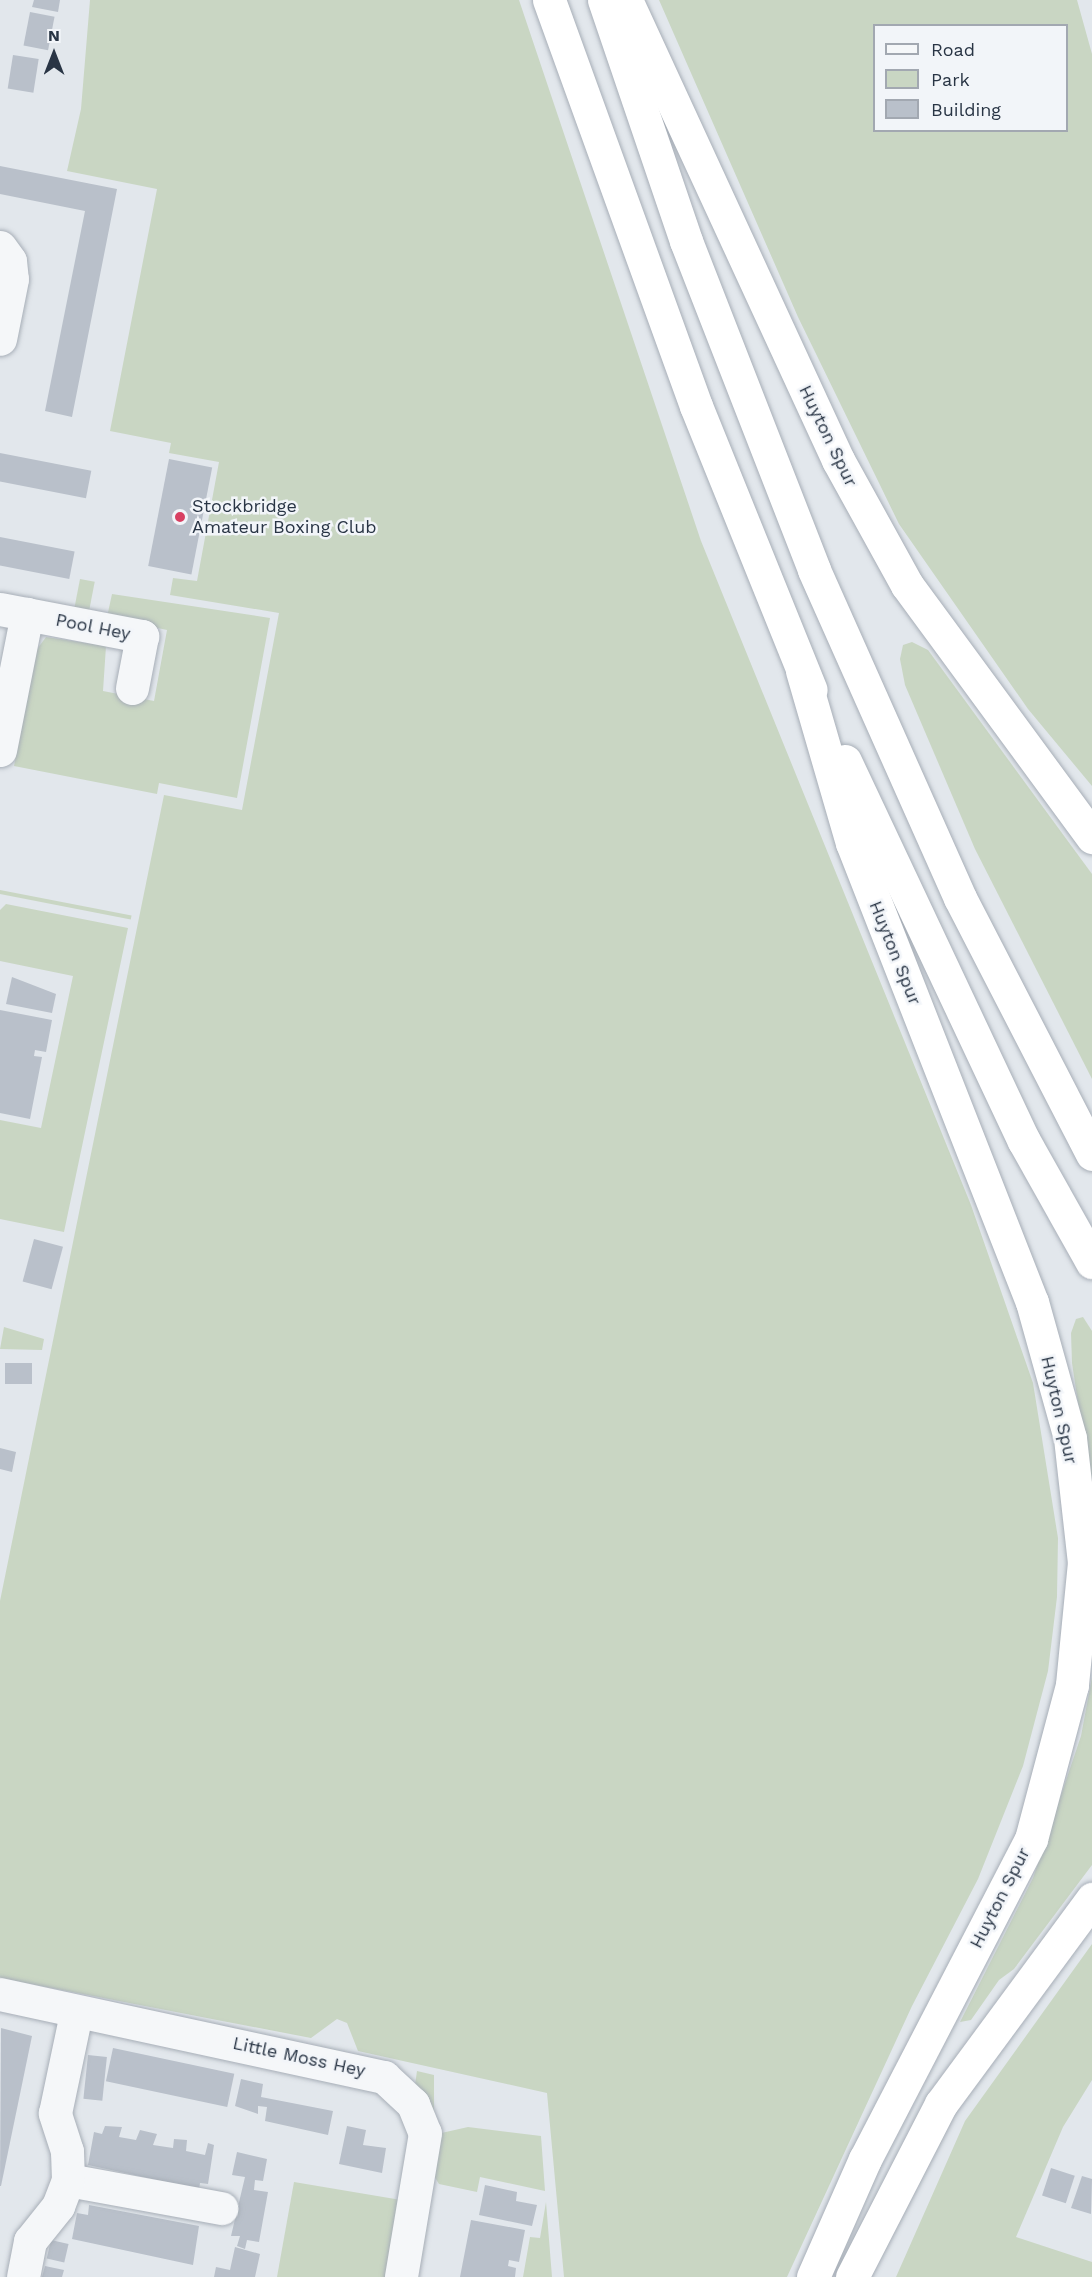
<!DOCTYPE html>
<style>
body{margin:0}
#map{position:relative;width:1092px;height:2277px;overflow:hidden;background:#e2e7ec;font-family:"Work Sans",sans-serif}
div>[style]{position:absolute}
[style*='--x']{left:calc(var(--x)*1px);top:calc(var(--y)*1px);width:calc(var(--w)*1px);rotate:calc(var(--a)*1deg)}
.green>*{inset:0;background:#c9d6c3;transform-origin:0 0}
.building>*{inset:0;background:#b9c0ca;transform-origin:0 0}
.roads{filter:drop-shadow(0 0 2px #a7aeb7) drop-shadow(0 0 2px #a7aeb7)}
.minor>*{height:33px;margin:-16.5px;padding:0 16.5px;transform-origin:16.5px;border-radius:16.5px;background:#f5f7f9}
.highway>*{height:33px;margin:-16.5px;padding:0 16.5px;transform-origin:16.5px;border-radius:16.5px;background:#fff}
.dots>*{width:16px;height:16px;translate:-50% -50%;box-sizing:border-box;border:3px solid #f2f5f9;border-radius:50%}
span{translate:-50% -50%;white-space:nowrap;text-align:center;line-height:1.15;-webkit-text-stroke:5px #f2f5f9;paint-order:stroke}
.street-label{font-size:18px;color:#293545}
.poi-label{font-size:18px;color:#293545}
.left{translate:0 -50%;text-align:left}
.legend{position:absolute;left:873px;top:24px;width:195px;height:108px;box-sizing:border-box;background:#f2f5f9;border:2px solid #a2a8b1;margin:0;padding:8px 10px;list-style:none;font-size:18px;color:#293545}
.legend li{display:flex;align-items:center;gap:12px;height:30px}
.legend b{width:30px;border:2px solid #a2a8b1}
.north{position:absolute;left:24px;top:24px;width:60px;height:60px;-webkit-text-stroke:4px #f2f5f9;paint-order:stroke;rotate:0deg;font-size:16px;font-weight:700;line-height:24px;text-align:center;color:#293545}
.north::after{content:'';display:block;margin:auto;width:21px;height:27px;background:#293545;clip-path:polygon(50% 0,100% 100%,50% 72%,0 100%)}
</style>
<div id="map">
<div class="green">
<div style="clip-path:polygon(90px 0,519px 0,701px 541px,971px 1205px,1033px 1383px,1058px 1538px,1057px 1597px,1048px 1671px,1023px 1766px,978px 1879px,912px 2006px,787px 2277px,564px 2277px,547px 2093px,358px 2051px,347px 2023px,337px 2019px,311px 2038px,0 1978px,0 1601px,164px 795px,242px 810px,279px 613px,170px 595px,173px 578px,197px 581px,219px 462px,169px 453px,171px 443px,110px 431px,157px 189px,67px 171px,81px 109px)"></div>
<div style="clip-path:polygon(evenodd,659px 0,1077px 0,1092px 54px,1092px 786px,1028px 709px,899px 524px,798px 317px,659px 0,874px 26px,1066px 26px,1066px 130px,874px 130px,874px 26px)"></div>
<div style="left:80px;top:579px;width:15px;height:33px;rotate:11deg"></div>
<div style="clip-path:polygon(112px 594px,270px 618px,237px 798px,159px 783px,157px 794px,14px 766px,35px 652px,46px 637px,106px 646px,103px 691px,154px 701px,167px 630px,107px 617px)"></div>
<div style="clip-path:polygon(912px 642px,928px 650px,1092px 874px,1092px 1079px,975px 849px,905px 685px,900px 659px,903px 645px)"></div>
<div style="left:0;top:890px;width:134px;height:4px;rotate:11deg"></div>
<div style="clip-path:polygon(6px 904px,128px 928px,64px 1232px,0 1219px,0 1120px,41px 1128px,73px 976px,0 961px,0 910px)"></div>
<div style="clip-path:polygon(1083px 1317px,1092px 1331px,1092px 1496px,1072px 1363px,1071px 1333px,1076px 1319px)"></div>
<div style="clip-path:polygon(4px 1327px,44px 1339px,42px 1350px,0 1349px)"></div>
<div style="clip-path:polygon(1092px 1677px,1092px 1865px,1014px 1969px,999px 1980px,971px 2020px,960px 2022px,1033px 1878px,1081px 1736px)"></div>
<div style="clip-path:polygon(1092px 1944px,1092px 2080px,1063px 2127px,1016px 2237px,1092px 2262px,1092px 2277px,896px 2277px,965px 2121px)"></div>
<div style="clip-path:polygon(417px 2071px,434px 2075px,434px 2117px,415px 2085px)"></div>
<div style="clip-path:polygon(468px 2127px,541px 2136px,545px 2191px,480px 2177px,477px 2192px,439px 2184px,434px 2176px,437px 2134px)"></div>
<div style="clip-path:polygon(294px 2182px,401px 2200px,386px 2277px,277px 2277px)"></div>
<div style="clip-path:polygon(546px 2202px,552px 2277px,523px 2277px,530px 2237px,540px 2238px)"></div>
</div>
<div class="building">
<div style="clip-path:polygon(34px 0,60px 0,58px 12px,32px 7px)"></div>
<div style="left:30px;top:12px;width:25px;height:34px;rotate:11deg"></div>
<div style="left:13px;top:55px;width:26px;height:34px;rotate:9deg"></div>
<div style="clip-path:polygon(0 166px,117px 189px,72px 417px,45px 411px,85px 211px,0 194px)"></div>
<div style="left:0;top:453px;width:93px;height:28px;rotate:11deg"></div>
<div style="left:169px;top:459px;width:44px;height:109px;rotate:11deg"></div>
<div style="left:0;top:537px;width:76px;height:28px;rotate:11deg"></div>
<div style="clip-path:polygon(12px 977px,56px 994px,52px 1013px,6px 1004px)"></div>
<div style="clip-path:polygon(0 1010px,52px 1020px,46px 1052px,35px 1050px,34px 1056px,42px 1057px,30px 1119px,0 1113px)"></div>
<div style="left:34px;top:1239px;width:30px;height:44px;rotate:15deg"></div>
<div style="left:32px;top:1363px;width:21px;height:27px;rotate:90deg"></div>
<div style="clip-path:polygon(0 1448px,16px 1452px,12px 1472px,0 1469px)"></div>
<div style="clip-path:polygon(1px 2028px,32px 2036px,1px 2186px,0 2186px)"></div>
<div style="left:113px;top:2048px;width:124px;height:34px;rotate:12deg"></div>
<div style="left:88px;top:2055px;width:19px;height:44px;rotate:6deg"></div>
<div style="clip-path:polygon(241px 2079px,263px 2084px,261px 2097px,333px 2111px,328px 2135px,265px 2121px,267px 2107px,258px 2106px,258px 2114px,235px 2106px)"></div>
<div style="clip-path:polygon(105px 2126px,122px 2127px,119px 2137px,136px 2140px,140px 2130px,157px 2134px,153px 2145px,173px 2148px,174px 2139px,187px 2140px,186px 2151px,205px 2155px,208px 2143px,214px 2145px,208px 2184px,200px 2183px,199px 2189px,88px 2165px,94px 2132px,102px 2134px)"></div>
<div style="clip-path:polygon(347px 2126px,366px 2130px,363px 2145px,386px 2148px,382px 2173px,339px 2164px)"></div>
<div style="clip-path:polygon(237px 2152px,267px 2159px,263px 2181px,255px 2180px,254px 2190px,268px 2192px,259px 2242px,247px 2240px,245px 2249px,237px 2246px,240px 2236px,231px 2236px,245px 2177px,232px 2175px)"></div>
<div style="left:1051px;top:2168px;width:25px;height:29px;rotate:18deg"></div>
<div style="clip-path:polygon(1082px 2176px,1092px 2179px,1091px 2214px,1071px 2208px)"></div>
<div style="clip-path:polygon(485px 2185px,517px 2192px,516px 2201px,537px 2205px,532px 2226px,479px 2215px)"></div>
<div style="clip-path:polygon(89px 2205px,199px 2226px,193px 2265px,72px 2239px,77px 2213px,88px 2215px)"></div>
<div style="clip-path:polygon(471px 2220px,525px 2230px,519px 2262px,509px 2260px,508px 2266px,516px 2268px,515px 2277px,460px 2277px)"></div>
<div style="left:51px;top:2240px;width:18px;height:19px;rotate:13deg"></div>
<div style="clip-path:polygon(235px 2247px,260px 2254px,255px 2277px,214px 2277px,216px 2267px,230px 2270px)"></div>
<div style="clip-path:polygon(45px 2266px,64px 2270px,62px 2277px,42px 2277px)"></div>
</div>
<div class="roads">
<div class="minor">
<div style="--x:0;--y:247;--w:17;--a:54"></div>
<div style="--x:10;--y:261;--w:18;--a:84"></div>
<div style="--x:12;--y:279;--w:61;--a:101.3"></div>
<div style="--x:0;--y:609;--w:145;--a:10.8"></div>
<div style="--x:142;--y:636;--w:53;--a:100.9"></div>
<div style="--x:0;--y:750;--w:139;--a:-78.8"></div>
<div style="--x:0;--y:1994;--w:393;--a:12.2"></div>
<div style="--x:384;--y:2077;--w:40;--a:43"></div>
<div style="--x:413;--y:2104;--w:31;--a:68"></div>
<div style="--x:425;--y:2133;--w:146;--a:99.5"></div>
<div style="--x:68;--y:2180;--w:156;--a:10.4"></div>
<div style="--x:23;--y:2277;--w:37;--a:-79"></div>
<div style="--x:30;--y:2241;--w:45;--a:-51.3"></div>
<div style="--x:58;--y:2206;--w:28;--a:-69"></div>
<div style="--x:68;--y:2180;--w:29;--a:-92"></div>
<div style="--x:67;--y:2151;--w:40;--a:-108"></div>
<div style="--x:55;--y:2113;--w:102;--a:-78.1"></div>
</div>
<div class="highway">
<div style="--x:549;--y:0;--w:432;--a:70.1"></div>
<div style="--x:696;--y:406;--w:306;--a:68"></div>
<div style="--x:604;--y:0;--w:255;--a:71.2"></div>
<div style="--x:686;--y:241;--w:353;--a:68.7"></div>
<div style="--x:814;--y:570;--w:359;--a:66"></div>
<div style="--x:960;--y:898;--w:288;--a:62.7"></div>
<div style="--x:626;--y:0;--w:507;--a:65.26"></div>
<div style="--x:838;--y:460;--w:143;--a:61.1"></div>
<div style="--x:907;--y:585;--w:313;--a:53.7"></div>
<div style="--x:802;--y:671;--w:179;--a:73.8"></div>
<div style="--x:852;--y:843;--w:493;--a:68.6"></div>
<div style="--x:1032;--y:1302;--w:141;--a:74.4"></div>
<div style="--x:1070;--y:1438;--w:125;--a:83.6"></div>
<div style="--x:1084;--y:1562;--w:124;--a:95.6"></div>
<div style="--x:1072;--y:1685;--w:159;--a:104.9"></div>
<div style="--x:1031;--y:1839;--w:360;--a:117.4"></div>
<div style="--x:865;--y:2159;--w:129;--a:113.8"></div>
<div style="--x:845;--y:761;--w:420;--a:64.8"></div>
<div style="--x:1024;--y:1141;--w:139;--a:60.7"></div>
<div style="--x:852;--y:2277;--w:195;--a:-62.8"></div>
<div style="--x:941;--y:2104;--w:255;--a:-53.6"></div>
</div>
</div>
<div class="dots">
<div style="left:180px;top:517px;background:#d84062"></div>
</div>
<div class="street-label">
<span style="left:828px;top:436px;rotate:64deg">Huyton Spur</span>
<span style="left:93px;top:627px;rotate:11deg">Pool Hey</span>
<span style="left:895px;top:953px;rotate:68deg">Huyton Spur</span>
<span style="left:1059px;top:1410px;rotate:77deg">Huyton Spur</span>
<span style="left:1000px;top:1898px;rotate:-63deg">Huyton Spur</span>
<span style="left:299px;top:2057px;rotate:12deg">Little Moss Hey</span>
</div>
<div class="poi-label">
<span class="left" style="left:192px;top:517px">Stockbridge<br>Amateur Boxing Club</span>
</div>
<ul class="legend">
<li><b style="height:8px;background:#f5f7f9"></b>Road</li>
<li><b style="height:16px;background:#c9d6c3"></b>Park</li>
<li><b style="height:16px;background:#b9c0ca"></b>Building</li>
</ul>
<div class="north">N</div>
</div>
